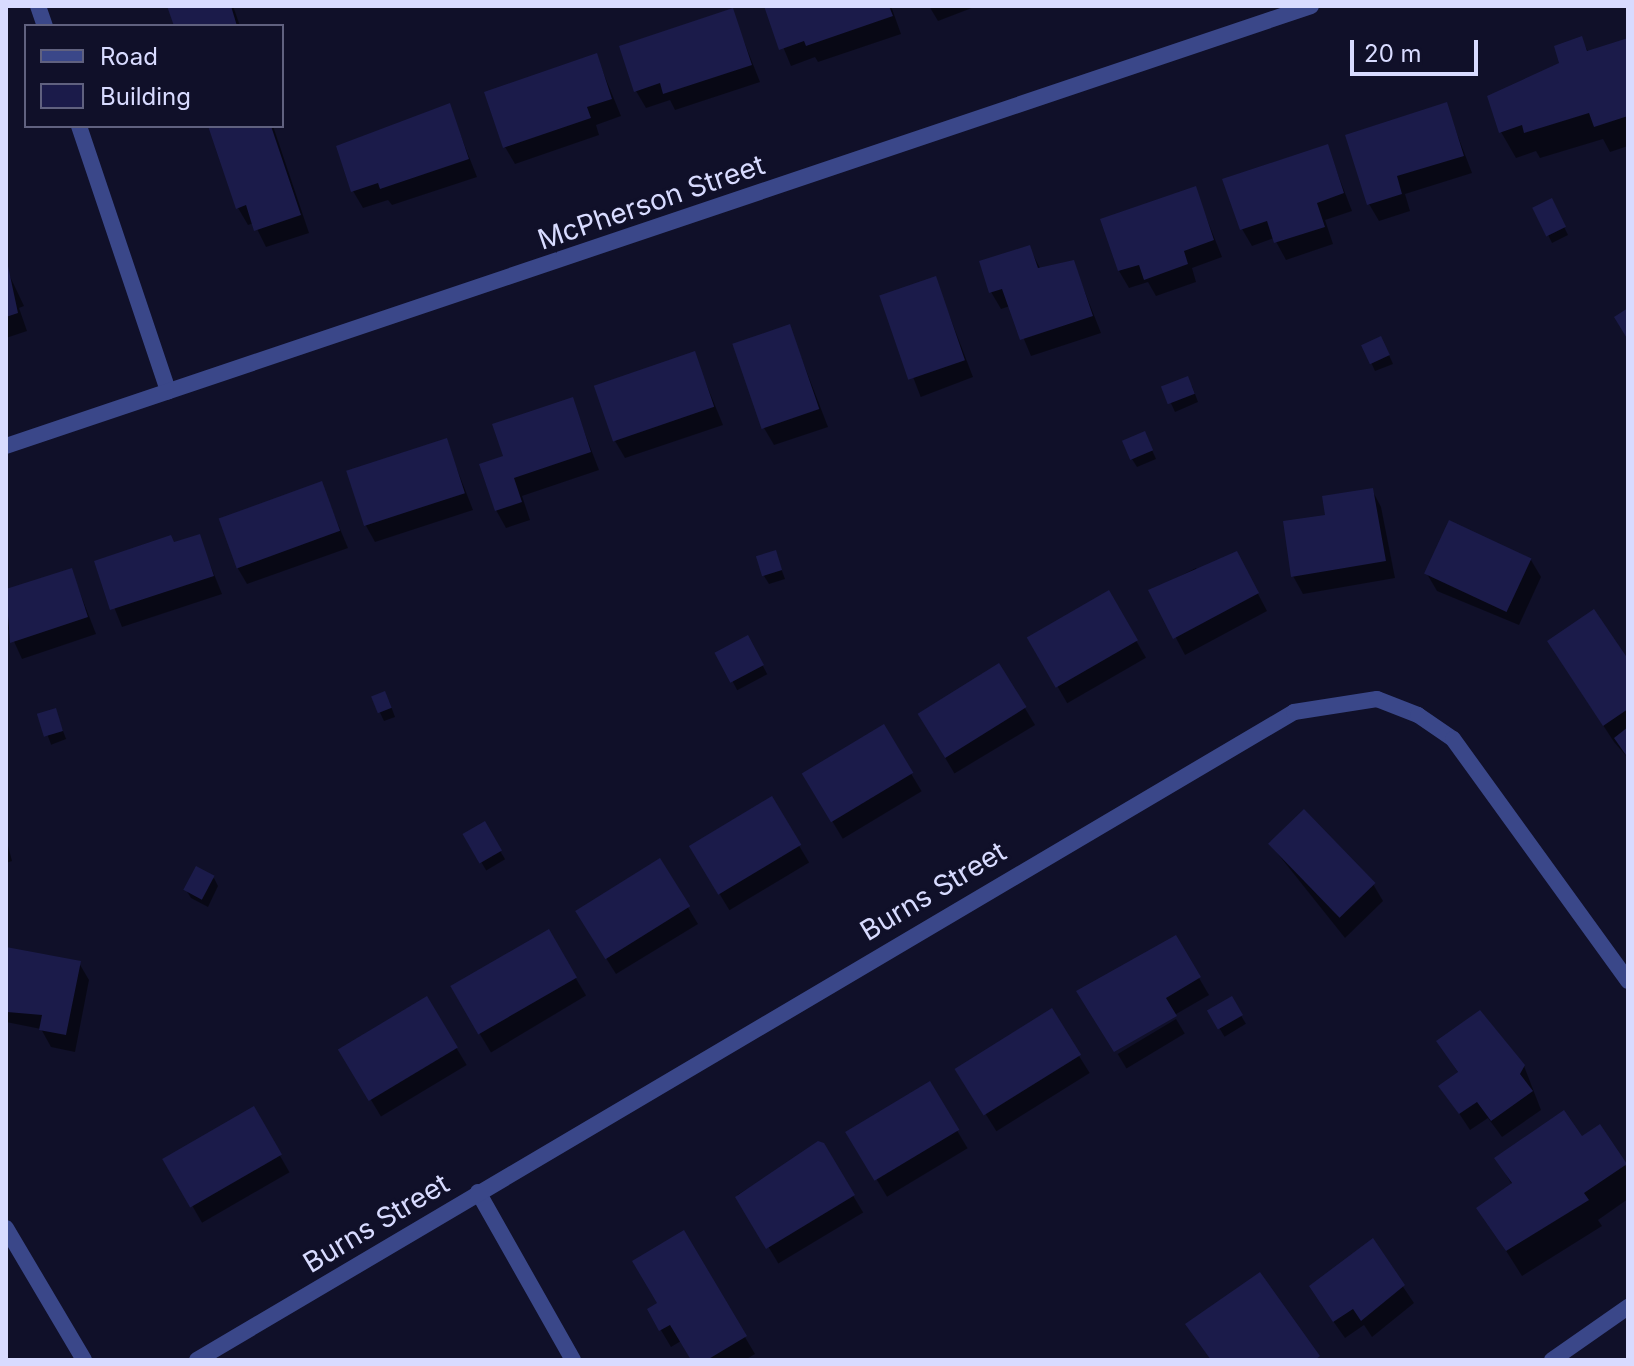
<!DOCTYPE html>
<style>
body{margin:0}
#map{position:relative;width:1634px;height:1366px;overflow:hidden;background:#101029;font-family:Inter,sans-serif}
div>[style]{position:absolute}
[style*='--x']{left:calc(var(--x)*1px);top:calc(var(--y)*1px);width:calc(var(--w)*1px);rotate:calc(var(--a)*1deg)}
.shadow>*{inset:0;background:#0007;transform-origin:0 0}
.building>*{inset:0;background:#1b1b4a;transform-origin:0 0}
.service>*{height:16px;margin:-8px;padding:0 8px;transform-origin:8px;border-radius:8px;background:#3a4789}
.minor>*{height:16px;margin:-8px;padding:0 8px;transform-origin:8px;border-radius:8px;background:#3a4789}
.tertiary>*{height:16px;margin:-8px;padding:0 8px;transform-origin:8px;border-radius:8px;background:#3a4789}
span{translate:-50% -50%;white-space:nowrap;text-align:center;line-height:1.15;-webkit-text-stroke:6px #101029;paint-order:stroke}
.street-label{font-size:28px;color:#d8dbff}
.frame{position:absolute;inset:0;border:8px solid #d8dbff;pointer-events:none}
.legend{position:absolute;left:24px;top:24px;width:260px;height:104px;box-sizing:border-box;background:#101029;border:2px solid #60617f;margin:0;padding:10px 14px;list-style:none;font-size:24px;color:#d8dbff}
.legend li{display:flex;align-items:center;gap:16px;height:40px}
.legend b{width:40px;border:2px solid #60617f}
.scale{position:absolute;left:1350px;top:40px;width:128px;height:36px;box-sizing:border-box;border:4px solid #d8dbff;border-top:0;padding-left:10px;font-size:24px;line-height:28px;white-space:nowrap;color:#d8dbff;-webkit-text-stroke:6px #101029;paint-order:stroke}
</style>
<div id="map">
<div class="shadow">
<div style="clip-path:polygon(169px 6px,233px 6px,240px 26px,176px 26px)"></div>
<div style="clip-path:polygon(766px 6px,891px 6px,901px 34px,818px 62px,815px 57px,791px 66px)"></div>
<div style="clip-path:polygon(929px 6px,977px 6px,938px 21px)"></div>
<div style="clip-path:polygon(732px 11px,760px 82px,675px 110px,670px 100px,646px 108px,636px 91px)"></div>
<div style="clip-path:polygon(1581px 39px,1589px 53px,1628px 40px,1628px 146px,1610px 152px,1603px 139px,1540px 158px,1536px 151px,1516px 158px,1501px 132px)"></div>
<div style="clip-path:polygon(596px 55px,621px 116px,596px 125px,599px 135px,515px 164px,505px 147px)"></div>
<div style="clip-path:polygon(1446px 105px,1472px 173px,1405px 194px,1410px 211px,1379px 221px,1369px 204px)"></div>
<div style="clip-path:polygon(449px 106px,477px 177px,392px 205px,388px 200px,363px 208px,353px 191px)"></div>
<div style="clip-path:polygon(211px 126px,273px 126px,309px 233px,266px 247px,254px 223px,248px 225px,238px 208px)"></div>
<div style="clip-path:polygon(1327px 146px,1352px 211px,1325px 220px,1333px 244px,1286px 260px,1274px 238px,1252px 246px,1242px 229px)"></div>
<div style="clip-path:polygon(1195px 189px,1222px 257px,1192px 268px,1196px 282px,1156px 296px,1148px 282px,1129px 288px,1119px 271px)"></div>
<div style="clip-path:polygon(1555px 208px,1568px 235px,1552px 243px,1535px 209px)"></div>
<div style="clip-path:polygon(1029px 247px,1041px 270px,1073px 262px,1101px 333px,1031px 356px,1010px 306px,1001px 309px,991px 292px)"></div>
<div style="clip-path:polygon(6px 268px,24px 306px,19px 308px,27px 331px,6px 338px)"></div>
<div style="left:935px;top:278px;width:106px;height:56px;rotate:69deg"></div>
<div style="clip-path:polygon(789px 326px,828px 427px,774px 445px,764px 428px)"></div>
<div style="clip-path:polygon(1363px 345px,1385px 346px,1393px 364px,1375px 371px)"></div>
<div style="clip-path:polygon(694px 354px,723px 425px,625px 458px,615px 441px)"></div>
<div style="clip-path:polygon(1192px 386px,1198px 402px,1175px 412px,1164px 388px)"></div>
<div style="clip-path:polygon(572px 400px,599px 470px,522px 496px,530px 520px,506px 528px,496px 510px,505px 457px)"></div>
<div style="clip-path:polygon(446px 441px,473px 510px,375px 542px,365px 524px)"></div>
<div style="clip-path:polygon(1148px 441px,1156px 459px,1137px 467px,1132px 459px)"></div>
<div style="clip-path:polygon(321px 484px,348px 548px,247px 584px,237px 567px)"></div>
<div style="clip-path:polygon(1372px 490px,1381px 507px,1395px 578px,1303px 594px,1293px 576px,1328px 516px)"></div>
<div style="clip-path:polygon(199px 537px,222px 594px,122px 627px,96px 562px)"></div>
<div style="clip-path:polygon(775px 552px,785px 579px,769px 584px,764px 576px)"></div>
<div style="clip-path:polygon(1531px 560px,1541px 577px,1519px 625px,1437px 591px,1427px 574px)"></div>
<div style="clip-path:polygon(1196px 568px,1199px 572px,1246px 571px,1267px 611px,1185px 655px,1151px 591px)"></div>
<div style="clip-path:polygon(71px 570px,96px 634px,22px 659px,6px 624px,6px 592px)"></div>
<div style="left:1108px;top:592px;width:76px;height:91px;rotate:60deg"></div>
<div style="left:748px;top:638px;width:41px;height:34px;rotate:62deg"></div>
<div style="clip-path:polygon(1560px 659px,1628px 662px,1628px 758px,1614px 742px)"></div>
<div style="left:999px;top:665px;width:70px;height:94px;rotate:59deg"></div>
<div style="clip-path:polygon(373px 698px,389px 701px,395px 717px,384px 721px)"></div>
<div style="left:55px;top:710px;width:31px;height:16px;rotate:69deg"></div>
<div style="left:883px;top:727px;width:75px;height:92px;rotate:59deg"></div>
<div style="left:771px;top:799px;width:74px;height:93px;rotate:59deg"></div>
<div style="left:484px;top:824px;width:41px;height:22px;rotate:59deg"></div>
<div style="clip-path:polygon(6px 838px,12px 861px,6px 863px)"></div>
<div style="clip-path:polygon(1270px 844px,1373px 884px,1383px 901px,1345px 938px)"></div>
<div style="clip-path:polygon(660px 861px,698px 924px,616px 974px,587px 928px)"></div>
<div style="clip-path:polygon(214px 878px,218px 886px,208px 907px,191px 898px,186px 890px)"></div>
<div style="left:548px;top:932px;width:74px;height:111px;rotate:59deg"></div>
<div style="clip-path:polygon(1175px 937px,1209px 995px,1114px 1050px)"></div>
<div style="clip-path:polygon(6px 949px,79px 963px,89px 980px,75px 1052px,51px 1047px,41px 1029px,6px 1022px)"></div>
<div style="left:427px;top:999px;width:77px;height:100px;rotate:59deg"></div>
<div style="left:1231px;top:999px;width:29px;height:25px;rotate:59deg"></div>
<div style="left:1051px;top:1011px;width:73px;height:110px;rotate:58deg"></div>
<div style="left:1176px;top:1019px;width:17px;height:68px;rotate:59deg"></div>
<div style="clip-path:polygon(1439px 1042px,1524px 1066px,1541px 1110px,1502px 1137px,1488px 1118px,1470px 1130px,1441px 1086px,1459px 1074px)"></div>
<div style="left:929px;top:1084px;width:75px;height:94px;rotate:59deg"></div>
<div style="left:253px;top:1109px;width:73px;height:101px;rotate:60deg"></div>
<div style="clip-path:polygon(1599px 1127px,1628px 1170px,1628px 1199px,1598px 1220px,1602px 1226px,1522px 1276px,1479px 1208px,1512px 1185px,1497px 1158px,1581px 1139px)"></div>
<div style="left:822px;top:1144px;width:80px;height:99px;rotate:59deg"></div>
<div style="clip-path:polygon(683px 1233px,755px 1354px,745px 1360px,693px 1360px,681px 1341px,671px 1347px,659px 1327px,660px 1304px)"></div>
<div style="clip-path:polygon(1372px 1241px,1414px 1303px,1372px 1337px,1364px 1325px,1345px 1338px,1321px 1304px)"></div>
</div>
<div class="building">
<div style="clip-path:polygon(167px 6px,231px 6px,237px 26px,174px 26px)"></div>
<div style="clip-path:polygon(764px 6px,889px 6px,893px 16px,806px 46px,804px 41px,779px 50px)"></div>
<div style="clip-path:polygon(733px 8px,752px 65px,663px 94px,660px 83px,634px 92px,619px 46px)"></div>
<div style="clip-path:polygon(1582px 36px,1587px 51px,1628px 38px,1628px 116px,1594px 127px,1589px 113px,1524px 133px,1522px 125px,1499px 133px,1487px 96px,1559px 63px,1554px 46px)"></div>
<div style="clip-path:polygon(597px 53px,612px 99px,587px 107px,591px 118px,503px 148px,484px 92px)"></div>
<div style="clip-path:polygon(1447px 102px,1464px 156px,1397px 176px,1402px 194px,1367px 205px,1345px 135px)"></div>
<div style="clip-path:polygon(450px 103px,469px 159px,380px 189px,378px 183px,351px 192px,336px 146px)"></div>
<div style="clip-path:polygon(208px 126px,271px 126px,301px 215px,254px 231px,246px 205px,236px 209px)"></div>
<div style="clip-path:polygon(1328px 144px,1344px 193px,1317px 203px,1325px 227px,1274px 243px,1267px 221px,1240px 230px,1222px 179px)"></div>
<div style="clip-path:polygon(1196px 186px,1214px 240px,1184px 251px,1188px 264px,1144px 280px,1139px 265px,1118px 271px,1100px 219px)"></div>
<div style="left:1552px;top:198px;width:32px;height:22px;rotate:64deg"></div>
<div style="clip-path:polygon(1030px 245px,1038px 268px,1074px 260px,1093px 316px,1020px 340px,1002px 289px,989px 293px,979px 261px)"></div>
<div style="clip-path:polygon(8px 266px,18px 313px,6px 317px,6px 267px)"></div>
<div style="left:936px;top:276px;width:89px;height:60px;rotate:71deg"></div>
<div style="clip-path:polygon(1628px 308px,1628px 340px,1614px 317px)"></div>
<div style="left:790px;top:324px;width:90px;height:61px;rotate:71deg"></div>
<div style="left:1381px;top:336px;width:21px;height:22px;rotate:65deg"></div>
<div style="left:695px;top:351px;width:59px;height:107px;rotate:71deg"></div>
<div style="left:1188px;top:376px;width:19px;height:29px;rotate:69deg"></div>
<div style="clip-path:polygon(573px 397px,591px 452px,514px 478px,522px 502px,495px 511px,479px 464px,503px 456px,492px 424px)"></div>
<div style="left:1145px;top:431px;width:21px;height:25px;rotate:67deg"></div>
<div style="left:447px;top:438px;width:58px;height:106px;rotate:72deg"></div>
<div style="left:322px;top:481px;width:53px;height:110px;rotate:70deg"></div>
<div style="clip-path:polygon(1373px 488px,1386px 561px,1291px 577px,1283px 521px,1325px 515px,1322px 496px)"></div>
<div style="left:1449px;top:520px;width:91px;height:59px;rotate:25deg"></div>
<div style="clip-path:polygon(200px 534px,214px 576px,110px 610px,94px 561px,171px 535px,174px 542px)"></div>
<div style="left:776px;top:550px;width:21px;height:21px;rotate:73deg"></div>
<div style="clip-path:polygon(1237px 551px,1259px 593px,1173px 639px,1148px 590px)"></div>
<div style="clip-path:polygon(72px 568px,88px 617px,10px 643px,6px 589px)"></div>
<div style="left:1109px;top:590px;width:58px;height:95px;rotate:60deg"></div>
<div style="clip-path:polygon(1594px 609px,1628px 659px,1628px 709px,1603px 726px,1547px 641px)"></div>
<div style="left:748px;top:635px;width:34px;height:38px;rotate:62deg"></div>
<div style="left:999px;top:663px;width:52px;height:96px;rotate:58deg"></div>
<div style="left:385px;top:691px;width:18px;height:15px;rotate:68deg"></div>
<div style="left:56px;top:708px;width:24px;height:20px;rotate:73deg"></div>
<div style="left:884px;top:724px;width:57px;height:96px;rotate:59deg"></div>
<div style="clip-path:polygon(1628px 727px,1628px 758px,1614px 738px)"></div>
<div style="left:772px;top:796px;width:57px;height:97px;rotate:59deg"></div>
<div style="left:1304px;top:809px;width:103px;height:50px;rotate:46deg"></div>
<div style="left:485px;top:821px;width:34px;height:26px;rotate:60deg"></div>
<div style="left:660px;top:858px;width:57px;height:100px;rotate:58deg"></div>
<div style="left:196px;top:866px;width:21px;height:27px;rotate:28deg"></div>
<div style="left:549px;top:929px;width:56px;height:114px;rotate:60deg"></div>
<div style="clip-path:polygon(1176px 935px,1201px 977px,1166px 998px,1177px 1016px,1114px 1052px,1076px 991px)"></div>
<div style="clip-path:polygon(6px 947px,81px 961px,66px 1035px,39px 1030px,42px 1015px,7px 1012px)"></div>
<div style="left:427px;top:996px;width:60px;height:104px;rotate:59deg"></div>
<div style="left:1232px;top:996px;width:22px;height:29px;rotate:60deg"></div>
<div style="left:1052px;top:1008px;width:55px;height:115px;rotate:58deg"></div>
<div style="clip-path:polygon(1480px 1010px,1525px 1065px,1520px 1074px,1533px 1091px,1491px 1121px,1477px 1102px,1459px 1114px,1438px 1086px,1458px 1072px,1436px 1041px)"></div>
<div style="left:930px;top:1081px;width:57px;height:99px;rotate:59deg"></div>
<div style="left:254px;top:1106px;width:56px;height:106px;rotate:60deg"></div>
<div style="clip-path:polygon(1564px 1110px,1582px 1136px,1600px 1124px,1627px 1164px,1584px 1193px,1589px 1200px,1506px 1251px,1476px 1208px,1512px 1183px,1494px 1158px)"></div>
<div style="clip-path:polygon(818px 1141px,824px 1143px,855px 1195px,766px 1249px,735px 1197px)"></div>
<div style="clip-path:polygon(684px 1230px,747px 1336px,707px 1360px,691px 1360px,670px 1325px,659px 1331px,647px 1309px,657px 1303px,632px 1261px)"></div>
<div style="clip-path:polygon(1373px 1238px,1405px 1285px,1361px 1321px,1353px 1309px,1333px 1322px,1309px 1286px)"></div>
<div style="clip-path:polygon(1260px 1272px,1320px 1356px,1315px 1360px,1211px 1360px,1185px 1324px)"></div>
</div>
<div class="service">
<div style="--x:478;--y:1192;--w:193;--a:60.5"></div>
</div>
<div class="minor">
<div style="--x:38;--y:6;--w:21;--a:71"></div>
<div style="--x:79;--y:126;--w:280;--a:71.4"></div>
<div style="--x:6;--y:1228;--w:153;--a:59.4"></div>
<div style="--x:197;--y:1360;--w:1274;--a:-30.57"></div>
<div style="--x:1294;--y:712;--w:84;--a:-8.9"></div>
<div style="--x:1377;--y:699;--w:44;--a:21.3"></div>
<div style="--x:1418;--y:715;--w:42;--a:34.4"></div>
<div style="--x:1453;--y:739;--w:299;--a:54.1"></div>
<div style="--x:1552;--y:1360;--w:93;--a:-34.9"></div>
</div>
<div class="tertiary">
<div style="--x:6;--y:446;--w:1377;--a:-18.63"></div>
</div>
<div class="street-label">
<span style="left:651px;top:202px;rotate:-19deg">McPherson Street</span>
<span style="left:933px;top:891px;rotate:-31deg">Burns Street</span>
<span style="left:376px;top:1223px;rotate:-31deg">Burns Street</span>
</div>
<div class="frame"></div>
<ul class="legend">
<li><b style="height:10px;background:#3a4789"></b>Road</li>
<li><b style="height:22px;background:#1b1b4a"></b>Building</li>
</ul>
<div class="scale">20 m</div>
</div>
